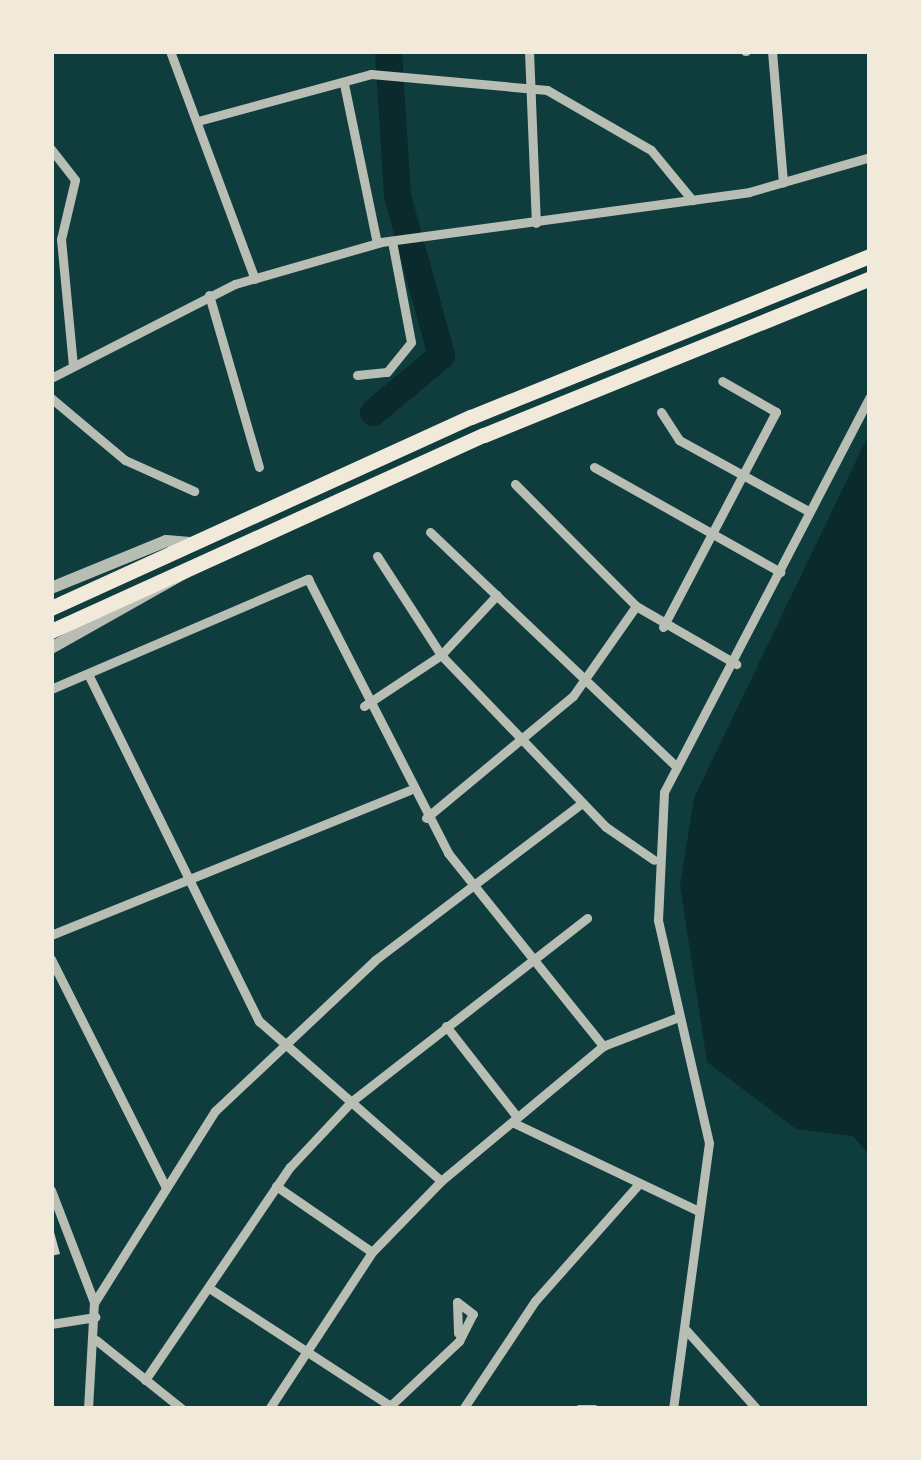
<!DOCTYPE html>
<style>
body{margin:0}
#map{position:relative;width:921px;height:1460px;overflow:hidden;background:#0f3d3e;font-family:Manrope,sans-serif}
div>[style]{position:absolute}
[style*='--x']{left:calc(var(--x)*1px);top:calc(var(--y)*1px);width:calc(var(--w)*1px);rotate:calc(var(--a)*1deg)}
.water>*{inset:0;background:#0a2a2b}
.river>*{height:27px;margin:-13.5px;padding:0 13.5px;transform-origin:13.5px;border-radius:13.5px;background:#0a2a2b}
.building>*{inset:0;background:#cfcfc3}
.minor>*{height:9px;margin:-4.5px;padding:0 4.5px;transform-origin:4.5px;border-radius:4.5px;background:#b8beb3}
.tertiary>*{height:12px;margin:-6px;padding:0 6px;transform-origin:6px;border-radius:6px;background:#b8beb3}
.trunk>*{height:15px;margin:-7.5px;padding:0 7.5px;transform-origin:7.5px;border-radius:7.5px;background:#f1e9da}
span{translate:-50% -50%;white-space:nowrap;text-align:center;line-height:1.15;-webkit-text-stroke:12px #f1e9da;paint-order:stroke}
.frame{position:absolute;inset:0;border:54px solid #f1e9da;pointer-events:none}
</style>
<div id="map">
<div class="water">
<div style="clip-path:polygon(870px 432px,870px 1156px,853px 1136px,796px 1129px,707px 1062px,680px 885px,694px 798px)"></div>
</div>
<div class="river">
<div style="--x:373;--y:412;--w:89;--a:-40"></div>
<div style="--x:441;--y:355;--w:166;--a:-105.4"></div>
<div style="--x:397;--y:195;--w:144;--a:-93.6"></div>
</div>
<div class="building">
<div style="clip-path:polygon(51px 1221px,60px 1254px,51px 1256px)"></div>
</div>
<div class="minor">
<div style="--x:170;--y:51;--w:243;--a:69.6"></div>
<div style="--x:529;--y:51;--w:172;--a:87.7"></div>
<div style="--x:745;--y:51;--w:1;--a:0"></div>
<div style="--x:772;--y:51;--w:132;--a:85.2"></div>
<div style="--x:344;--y:84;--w:162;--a:78.3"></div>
<div style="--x:198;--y:121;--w:179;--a:-15.2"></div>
<div style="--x:371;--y:74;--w:177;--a:5.2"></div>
<div style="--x:547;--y:90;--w:120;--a:30"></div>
<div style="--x:651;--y:150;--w:65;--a:50.6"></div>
<div style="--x:51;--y:149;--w:39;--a:52"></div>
<div style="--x:75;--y:180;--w:61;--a:103.3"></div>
<div style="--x:61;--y:239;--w:127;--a:84.6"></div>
<div style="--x:209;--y:295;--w:179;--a:73.8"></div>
<div style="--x:357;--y:375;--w:30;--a:-6"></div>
<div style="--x:387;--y:372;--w:38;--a:-51"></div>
<div style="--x:411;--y:342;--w:103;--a:-100.7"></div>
<div style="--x:51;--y:378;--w:207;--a:-27.1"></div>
<div style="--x:235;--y:284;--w:152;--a:-16"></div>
<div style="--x:381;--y:242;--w:371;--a:-7.7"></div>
<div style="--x:749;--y:192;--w:126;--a:-16.1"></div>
<div style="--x:51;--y:398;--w:97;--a:40"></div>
<div style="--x:125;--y:460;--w:76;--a:24.2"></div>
<div style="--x:661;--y:412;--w:33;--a:57"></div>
<div style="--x:679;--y:440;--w:147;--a:28.8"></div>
<div style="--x:594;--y:467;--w:214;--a:29.4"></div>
<div style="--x:515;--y:484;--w:172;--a:45.2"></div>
<div style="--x:636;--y:606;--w:116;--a:30.1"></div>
<div style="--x:430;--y:532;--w:341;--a:43.6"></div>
<div style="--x:377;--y:556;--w:118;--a:57.1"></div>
<div style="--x:441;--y:655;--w:238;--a:46.2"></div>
<div style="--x:606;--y:827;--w:58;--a:34.5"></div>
<div style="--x:663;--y:627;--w:243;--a:-62.3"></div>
<div style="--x:776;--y:412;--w:62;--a:-150.1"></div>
<div style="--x:89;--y:676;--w:385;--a:63.8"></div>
<div style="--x:259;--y:1021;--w:242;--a:41.3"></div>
<div style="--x:51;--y:689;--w:280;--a:-23.2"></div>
<div style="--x:308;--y:579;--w:308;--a:62.9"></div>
<div style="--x:448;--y:853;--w:248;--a:51.2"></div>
<div style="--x:364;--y:706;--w:92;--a:-33.5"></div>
<div style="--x:441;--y:655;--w:82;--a:-47"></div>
<div style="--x:426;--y:818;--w:191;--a:-39.7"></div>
<div style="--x:573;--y:696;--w:110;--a:-55"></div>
<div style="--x:51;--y:935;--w:386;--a:-22"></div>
<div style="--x:51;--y:959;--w:256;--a:63.3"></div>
<div style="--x:446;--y:1026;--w:115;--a:52"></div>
<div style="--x:512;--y:1122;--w:207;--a:25.5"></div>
<div style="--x:276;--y:1186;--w:116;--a:34.5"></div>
<div style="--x:51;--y:1190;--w:120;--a:69"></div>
<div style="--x:209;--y:1288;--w:222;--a:33"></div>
<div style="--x:51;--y:1324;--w:45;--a:-9"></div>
<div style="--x:686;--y:1330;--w:106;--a:48.1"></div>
<div style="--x:96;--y:1340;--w:110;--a:38.7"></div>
<div style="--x:145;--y:1380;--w:258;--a:-55.8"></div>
<div style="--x:290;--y:1167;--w:91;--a:-46.8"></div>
<div style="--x:352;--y:1101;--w:298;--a:-37.9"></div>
<div style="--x:388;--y:1408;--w:98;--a:-43.3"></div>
<div style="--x:459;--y:1341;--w:30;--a:-63"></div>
<div style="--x:473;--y:1314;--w:20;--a:-143"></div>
<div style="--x:457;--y:1302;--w:31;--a:88"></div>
<div style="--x:88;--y:1409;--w:106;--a:-86.8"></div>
<div style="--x:94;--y:1303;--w:227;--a:-57.8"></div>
<div style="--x:215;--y:1111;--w:220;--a:-43.3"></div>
<div style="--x:375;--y:960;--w:260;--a:-37.2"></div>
<div style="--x:269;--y:1409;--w:188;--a:-56.7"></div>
<div style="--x:372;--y:1252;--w:99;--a:-45.8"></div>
<div style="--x:441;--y:1181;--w:211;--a:-39.8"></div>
<div style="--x:603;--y:1046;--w:78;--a:-21"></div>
<div style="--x:463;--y:1409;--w:130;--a:-56.3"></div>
<div style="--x:535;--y:1301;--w:157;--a:-48.4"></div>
<div style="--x:579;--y:1409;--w:15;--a:0"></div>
<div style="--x:673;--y:1409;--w:268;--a:-82.3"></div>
<div style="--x:709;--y:1143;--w:229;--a:-102.9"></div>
<div style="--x:658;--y:920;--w:128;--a:-87.3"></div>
<div style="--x:664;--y:792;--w:445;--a:-62.5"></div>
</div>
<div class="tertiary">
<div style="--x:51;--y:588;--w:124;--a:-22.2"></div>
<div style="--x:166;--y:541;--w:24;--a:5"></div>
<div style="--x:51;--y:648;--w:165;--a:-29.4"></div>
</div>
<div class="trunk">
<div style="--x:51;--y:608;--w:461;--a:-24.5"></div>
<div style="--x:471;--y:417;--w:430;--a:-22"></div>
<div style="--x:51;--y:631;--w:475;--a:-24.4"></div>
<div style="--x:484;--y:435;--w:417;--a:-22.1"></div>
</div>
<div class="frame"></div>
</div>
